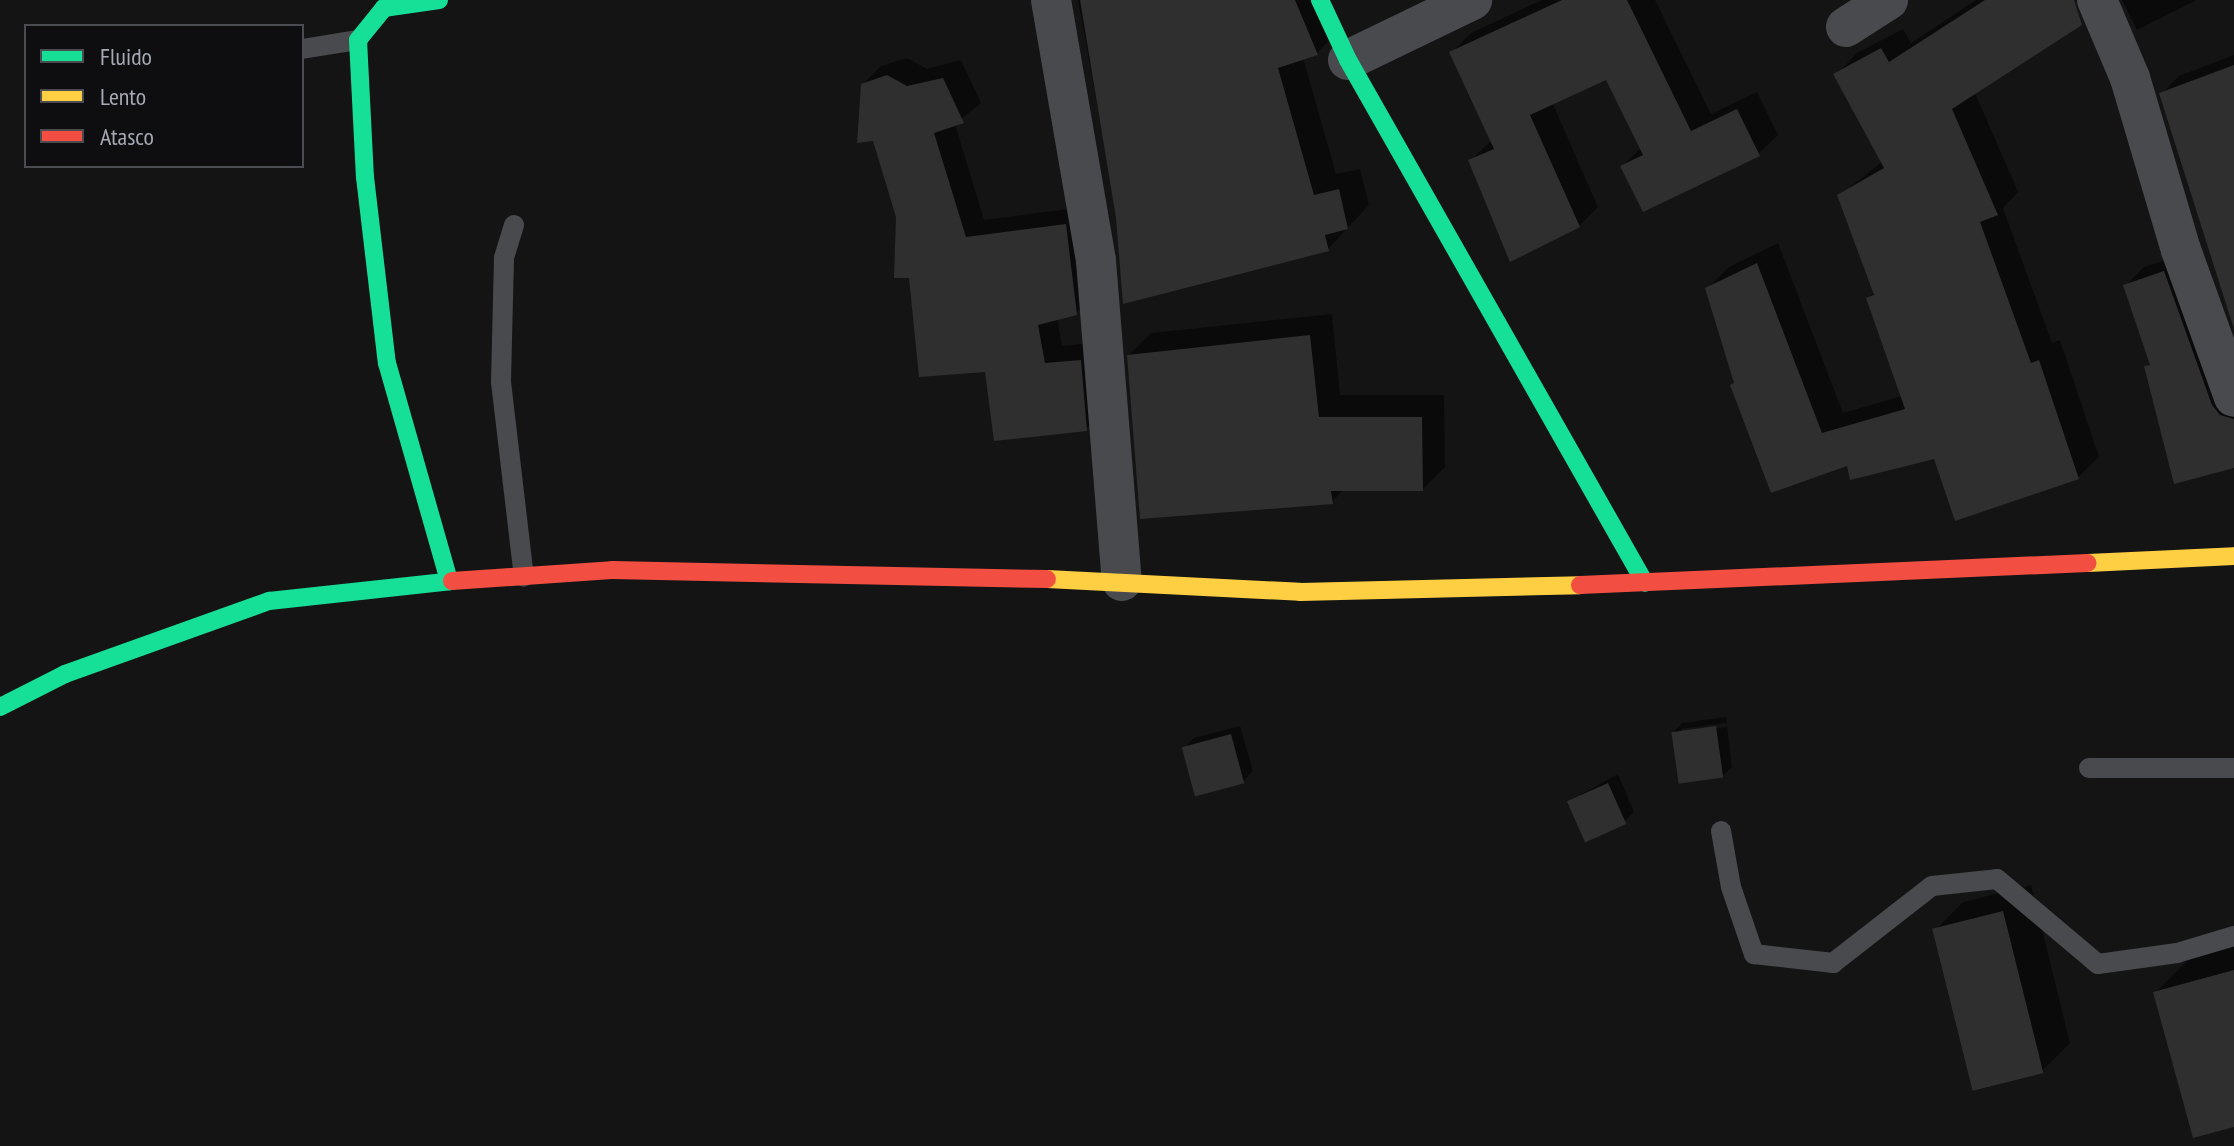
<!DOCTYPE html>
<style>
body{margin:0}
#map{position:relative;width:2234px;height:1146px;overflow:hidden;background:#141414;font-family:"PT Sans Narrow",sans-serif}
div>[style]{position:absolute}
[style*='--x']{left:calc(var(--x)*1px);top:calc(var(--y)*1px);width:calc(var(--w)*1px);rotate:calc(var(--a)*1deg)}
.shadow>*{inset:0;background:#0007}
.building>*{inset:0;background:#2f2f30;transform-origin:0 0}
.lane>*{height:20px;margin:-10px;padding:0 10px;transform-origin:10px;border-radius:10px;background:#494a4d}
.street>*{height:40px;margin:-20px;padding:0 20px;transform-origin:20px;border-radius:20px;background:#494a4d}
.fast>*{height:18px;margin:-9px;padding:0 9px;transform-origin:9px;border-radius:9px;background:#16e098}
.slow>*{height:18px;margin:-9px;padding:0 9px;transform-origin:9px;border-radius:9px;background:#ffcf43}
.jam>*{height:18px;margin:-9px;padding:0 9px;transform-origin:9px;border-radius:9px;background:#f24e42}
span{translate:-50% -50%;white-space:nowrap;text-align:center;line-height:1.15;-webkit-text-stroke:6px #0e0e10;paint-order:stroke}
.legend{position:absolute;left:24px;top:24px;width:280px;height:144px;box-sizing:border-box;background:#0e0e10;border:2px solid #4b4c52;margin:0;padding:10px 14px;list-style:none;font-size:24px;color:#a6aab5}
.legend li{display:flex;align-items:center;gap:16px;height:40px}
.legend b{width:40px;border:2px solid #4b4c52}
</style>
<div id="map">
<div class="shadow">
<div style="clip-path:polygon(1078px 0,1325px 0,1339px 31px,1317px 53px,1303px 58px,1336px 174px,1360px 169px,1369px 205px,1328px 249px,1118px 218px)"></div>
<div style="clip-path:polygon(1542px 0,1655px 0,1711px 114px,1757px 92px,1778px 135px,1758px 154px,1622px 166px,1642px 147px,1607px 77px,1552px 102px,1598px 207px,1579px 226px,1471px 160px,1492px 140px,1452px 52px,1471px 33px)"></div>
<div style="clip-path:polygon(1976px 0,2066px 0,1975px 93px,2018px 192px,2003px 208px,2052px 343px,2060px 340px,2099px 457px,2077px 478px,1935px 456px,1848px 464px,1736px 382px,1707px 289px,1729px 267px,1778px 243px,1843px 413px,1902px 396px,1868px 299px,1875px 292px,1839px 196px,1883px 161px,1836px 75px,1857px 53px,1903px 29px,1911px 43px)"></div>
<div style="clip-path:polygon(2122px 0,2197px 0,2137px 30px)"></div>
<div style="clip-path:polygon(2234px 55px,2234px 319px,2161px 94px,2179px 76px)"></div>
<div style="clip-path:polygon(907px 58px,927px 69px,961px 60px,981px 103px,955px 124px,984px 220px,1084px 207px,1095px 295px,1076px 313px,1057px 318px,1062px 346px,1099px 342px,1104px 411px,1086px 429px,986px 370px,911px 276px,863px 84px,881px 66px)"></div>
<div style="clip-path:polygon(2182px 255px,2234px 391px,2234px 466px,2146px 367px,2151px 362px,2126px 285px,2144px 267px)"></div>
<div style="clip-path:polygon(1332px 314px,1340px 395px,1444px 395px,1445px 467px,1423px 489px,1344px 489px,1332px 502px,1129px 355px,1151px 333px)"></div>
<div style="clip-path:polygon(evenodd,1726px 717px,1732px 767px,1722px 776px,1673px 733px,1682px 723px,1726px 717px,1726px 723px,1727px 727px,1681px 733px,1681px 729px,1726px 723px)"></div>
<div style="clip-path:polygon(1240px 726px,1253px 771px,1243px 781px,1184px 748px,1194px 738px)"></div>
<div style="clip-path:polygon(1618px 774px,1634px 812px,1624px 822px,1569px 801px)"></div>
<div style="clip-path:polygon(2031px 885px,2070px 1043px,2042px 1071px,1935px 930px,1963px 902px)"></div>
<div style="clip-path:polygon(2234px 946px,2234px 1125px,2155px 993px,2190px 958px)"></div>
</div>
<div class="building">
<div style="clip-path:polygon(1080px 0,1295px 0,1318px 55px,1278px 68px,1314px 195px,1339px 189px,1348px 229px,1325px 235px,1329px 251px,1123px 304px,1116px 218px)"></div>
<div style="clip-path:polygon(1562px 0,1627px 0,1691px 131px,1737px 109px,1760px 156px,1643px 212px,1620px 166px,1643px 155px,1606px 80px,1530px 115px,1580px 227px,1510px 262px,1468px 160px,1494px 149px,1449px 52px)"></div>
<div style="clip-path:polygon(1985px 0,2074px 0,2082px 25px,1952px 109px,1998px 215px,1980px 222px,2031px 363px,2039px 360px,2079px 479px,1955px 521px,1934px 459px,1850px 480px,1847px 466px,1771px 493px,1730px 385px,1734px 383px,1705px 288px,1757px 263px,1822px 433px,1905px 409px,1866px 298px,1874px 295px,1837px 195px,1884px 168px,1833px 74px,1881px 48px,1889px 62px)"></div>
<div style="clip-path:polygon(2234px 65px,2234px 329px,2159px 93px)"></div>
<div style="clip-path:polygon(887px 75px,907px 86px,943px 78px,964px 123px,934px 133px,966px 237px,1066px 224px,1077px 315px,1038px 325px,1045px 363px,1081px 360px,1087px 431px,994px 441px,985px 372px,919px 377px,909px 278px,894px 278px,896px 217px,873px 141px,857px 143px,861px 84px)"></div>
<div style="clip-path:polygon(2164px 271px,2212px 405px,2220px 415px,2234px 419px,2234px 468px,2174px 484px,2144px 366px,2150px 365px,2123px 285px)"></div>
<div style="clip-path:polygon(1310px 335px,1319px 417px,1422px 417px,1423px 491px,1331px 491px,1333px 504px,1140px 519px,1127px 355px)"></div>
<div style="left:1716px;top:726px;width:52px;height:45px;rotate:82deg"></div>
<div style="left:1231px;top:734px;width:51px;height:51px;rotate:75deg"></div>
<div style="left:1608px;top:783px;width:45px;height:45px;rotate:66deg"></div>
<div style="left:2003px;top:911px;width:167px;height:73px;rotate:76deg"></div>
<div style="clip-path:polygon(2234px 970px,2234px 1127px,2193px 1138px,2153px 992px)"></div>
</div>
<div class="lane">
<div style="--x:302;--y:49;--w:57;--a:-9.1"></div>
<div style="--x:514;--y:225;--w:34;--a:107"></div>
<div style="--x:504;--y:258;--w:124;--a:91.4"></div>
<div style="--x:501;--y:382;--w:196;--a:83.3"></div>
<div style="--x:2089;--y:768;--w:145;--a:0"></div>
<div style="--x:1721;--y:831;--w:57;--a:79.9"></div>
<div style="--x:1731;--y:887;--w:71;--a:71.1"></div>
<div style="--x:1754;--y:954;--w:80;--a:6.5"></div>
<div style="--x:1833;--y:963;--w:125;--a:-37.9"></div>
<div style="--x:1932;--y:886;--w:65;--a:-6.1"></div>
<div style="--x:1997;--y:879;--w:132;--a:40.1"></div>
<div style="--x:2098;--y:964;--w:80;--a:-7.9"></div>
<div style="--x:2177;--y:953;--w:59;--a:-16.6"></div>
</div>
<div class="street">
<div style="--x:1051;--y:0;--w:265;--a:80.2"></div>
<div style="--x:1096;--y:261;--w:321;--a:85.4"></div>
<div style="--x:2097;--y:0;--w:85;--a:67.1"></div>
<div style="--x:2130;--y:78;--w:179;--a:73.5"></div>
<div style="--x:2181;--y:250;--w:156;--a:70.2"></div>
<div style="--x:1846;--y:27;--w:50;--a:-32.7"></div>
<div style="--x:1348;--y:60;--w:138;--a:-25.8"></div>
</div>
<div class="fast">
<div style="--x:439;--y:0;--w:56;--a:171.7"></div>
<div style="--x:384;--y:8;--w:41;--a:129.1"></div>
<div style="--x:358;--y:40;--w:137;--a:87.1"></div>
<div style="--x:365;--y:177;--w:187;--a:83.3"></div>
<div style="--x:387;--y:363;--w:227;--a:74.1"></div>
<div style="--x:1320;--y:0;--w:66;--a:65"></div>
<div style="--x:1348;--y:60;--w:601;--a:60.41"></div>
<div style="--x:0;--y:707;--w:73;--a:-26.9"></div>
<div style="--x:65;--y:674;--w:217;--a:-19.7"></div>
<div style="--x:269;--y:601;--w:184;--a:-6.2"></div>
</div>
<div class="slow">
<div style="--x:2088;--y:563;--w:146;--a:-2.7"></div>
<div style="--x:1047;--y:579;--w:253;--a:2.9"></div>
<div style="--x:1300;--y:592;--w:280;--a:-1.4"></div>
</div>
<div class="jam">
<div style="--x:452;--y:581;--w:160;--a:-3.9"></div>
<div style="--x:612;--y:570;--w:435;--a:1.2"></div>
<div style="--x:1580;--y:585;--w:508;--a:-2.48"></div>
</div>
<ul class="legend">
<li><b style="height:10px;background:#16e098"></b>Fluido</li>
<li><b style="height:10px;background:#ffcf43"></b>Lento</li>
<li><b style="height:10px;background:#f24e42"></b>Atasco</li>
</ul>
</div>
